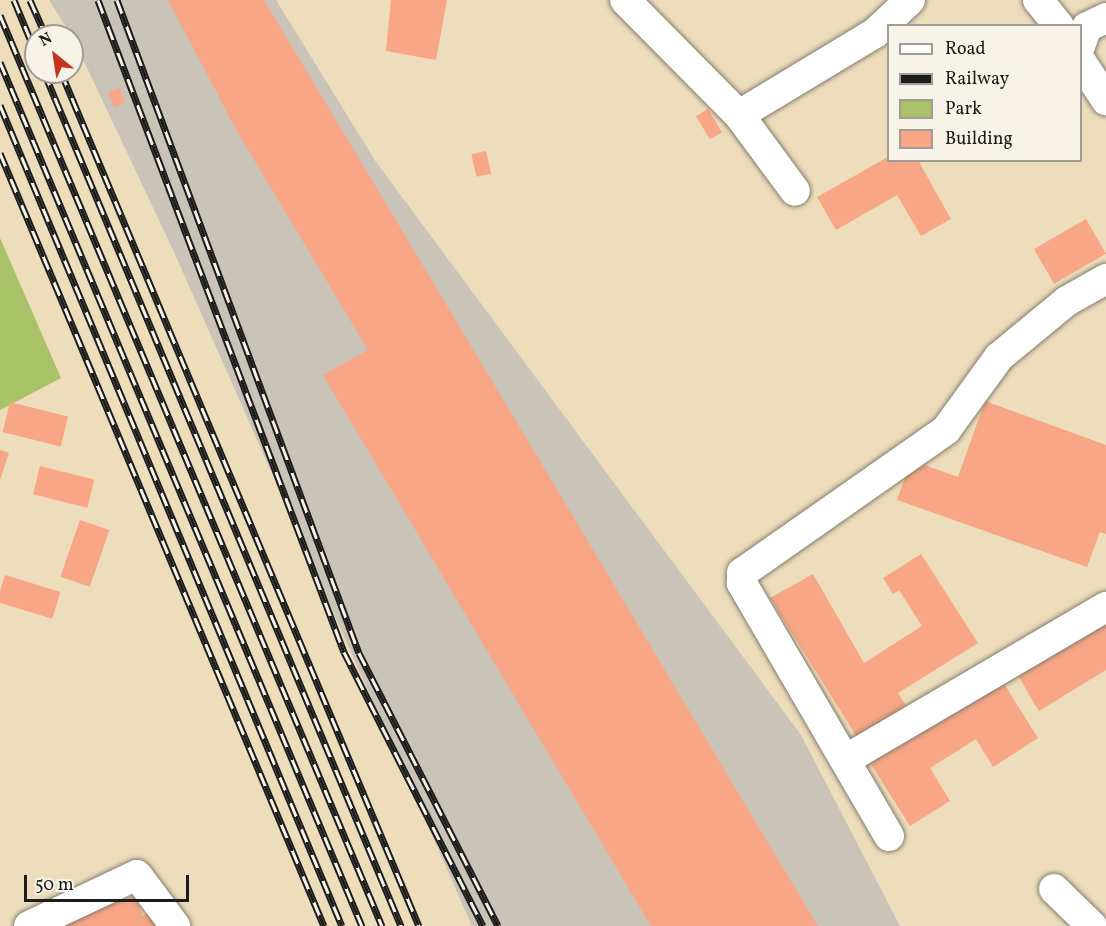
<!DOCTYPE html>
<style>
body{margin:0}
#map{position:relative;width:1106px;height:926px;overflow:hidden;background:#edddbb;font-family:Vollkorn,serif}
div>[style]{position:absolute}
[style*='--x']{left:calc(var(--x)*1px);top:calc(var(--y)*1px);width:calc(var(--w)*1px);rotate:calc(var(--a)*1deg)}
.industrial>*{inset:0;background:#cac3b8}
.green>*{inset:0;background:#a9c268}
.building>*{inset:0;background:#f8a685;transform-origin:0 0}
.roads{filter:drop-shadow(0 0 2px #847c6c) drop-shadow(0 0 2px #847c6c)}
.minor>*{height:30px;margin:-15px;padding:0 15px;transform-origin:15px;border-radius:15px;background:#fff}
.rail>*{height:7px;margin-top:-3.5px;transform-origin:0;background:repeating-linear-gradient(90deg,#f7f3e8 0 14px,#1c1c1c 0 28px);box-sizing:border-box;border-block:2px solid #1c1c1c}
span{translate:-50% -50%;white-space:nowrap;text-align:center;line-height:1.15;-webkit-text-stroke:4.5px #f7f3e8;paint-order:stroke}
.legend{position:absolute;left:887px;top:24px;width:195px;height:138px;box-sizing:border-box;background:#f7f3e8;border:2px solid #9f9d96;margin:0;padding:8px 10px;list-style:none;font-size:18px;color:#1c1c1c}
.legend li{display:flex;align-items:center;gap:12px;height:30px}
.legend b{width:30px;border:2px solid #9f9d96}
.north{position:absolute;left:24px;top:24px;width:60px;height:60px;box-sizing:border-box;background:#f7f3e8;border:2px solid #9f9d96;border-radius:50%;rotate:330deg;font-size:16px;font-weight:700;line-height:24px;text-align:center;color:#1c1c1c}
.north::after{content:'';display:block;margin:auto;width:21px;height:27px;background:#c8321e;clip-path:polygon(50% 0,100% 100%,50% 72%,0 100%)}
.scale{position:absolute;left:24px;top:875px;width:165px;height:27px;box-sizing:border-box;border:3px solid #1c1c1c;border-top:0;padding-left:8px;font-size:18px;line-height:21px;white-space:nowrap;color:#1c1c1c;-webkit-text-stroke:4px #f7f3e8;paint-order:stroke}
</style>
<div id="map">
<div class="industrial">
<div style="clip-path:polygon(49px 0,276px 0,376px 162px,801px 735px,900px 926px,472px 926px,174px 252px,72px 36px)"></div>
</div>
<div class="green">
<div style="clip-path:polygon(0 238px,61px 378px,0 410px)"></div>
</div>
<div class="building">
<div style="clip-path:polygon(168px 0,264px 0,818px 926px,651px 926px,323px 375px,368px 350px,239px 135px)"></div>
<div style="clip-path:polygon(391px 0,447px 0,436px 60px,386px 51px)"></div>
<div style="left:119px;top:88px;width:16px;height:12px;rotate:68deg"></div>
<div style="left:708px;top:109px;width:27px;height:14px;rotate:59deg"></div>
<div style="left:486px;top:151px;width:23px;height:15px;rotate:77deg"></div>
<div style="clip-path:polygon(888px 157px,918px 160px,951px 219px,921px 236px,897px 195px,836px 230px,817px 197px)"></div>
<div style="left:1086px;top:219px;width:40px;height:60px;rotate:60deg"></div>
<div style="clip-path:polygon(985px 401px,1106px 445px,1106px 534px,1100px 532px,1087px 567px,897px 500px,911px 460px,958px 477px)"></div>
<div style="left:10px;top:402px;width:60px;height:31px;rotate:14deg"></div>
<div style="clip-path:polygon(0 450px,9px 453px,0 480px)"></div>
<div style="left:40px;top:466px;width:56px;height:29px;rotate:14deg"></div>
<div style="left:80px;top:520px;width:31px;height:60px;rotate:19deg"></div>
<div style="clip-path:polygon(921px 554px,978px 643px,898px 693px,906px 706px,857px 737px,770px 598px,813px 574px,864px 663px,922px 626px,899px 590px,893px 594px,883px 578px)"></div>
<div style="left:5px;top:575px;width:58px;height:28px;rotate:17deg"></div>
<div style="clip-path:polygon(1106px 620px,1106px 670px,1039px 711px,1017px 674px)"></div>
<div style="clip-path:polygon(1001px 679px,1038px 738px,993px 767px,976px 739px,930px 768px,950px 801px,910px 826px,869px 761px)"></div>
<div style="clip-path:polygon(116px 892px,121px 902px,134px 896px,143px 916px,153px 911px,161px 926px,46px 926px)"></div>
</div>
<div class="roads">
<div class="minor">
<div style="--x:625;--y:0;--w:162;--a:45.3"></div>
<div style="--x:739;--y:115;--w:94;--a:53.6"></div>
<div style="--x:1038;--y:0;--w:33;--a:51"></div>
<div style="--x:1080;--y:46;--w:20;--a:-70"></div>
<div style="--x:1087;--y:27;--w:21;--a:-25"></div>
<div style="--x:1080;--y:60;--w:48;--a:57"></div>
<div style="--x:739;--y:115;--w:159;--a:-31.1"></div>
<div style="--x:875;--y:33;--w:48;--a:-43.3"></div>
<div style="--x:845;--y:760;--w:303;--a:-30.4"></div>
<div style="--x:889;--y:836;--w:293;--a:-120.2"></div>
<div style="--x:742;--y:583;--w:10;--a:-90"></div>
<div style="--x:742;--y:573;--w:249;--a:-35"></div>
<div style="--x:946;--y:430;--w:90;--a:-54"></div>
<div style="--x:999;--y:357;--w:88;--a:-39.5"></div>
<div style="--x:1067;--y:301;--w:45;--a:-29.4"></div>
<div style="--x:1054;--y:889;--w:53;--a:44.2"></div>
<div style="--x:29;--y:926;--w:119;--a:-25.3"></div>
<div style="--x:137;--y:875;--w:64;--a:53.3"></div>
</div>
</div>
<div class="rail">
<div style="--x:14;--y:0;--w:57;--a:67.5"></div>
<div style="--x:30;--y:0;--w:39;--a:66"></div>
<div style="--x:98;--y:0;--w:697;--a:69.33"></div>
<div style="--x:344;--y:652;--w:307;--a:63.1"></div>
<div style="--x:117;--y:0;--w:696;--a:69.67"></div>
<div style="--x:359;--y:653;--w:306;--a:63"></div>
<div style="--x:0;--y:15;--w:988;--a:67.25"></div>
<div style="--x:0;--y:62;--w:937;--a:67.27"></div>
<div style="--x:44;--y:72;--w:926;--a:67.31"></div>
<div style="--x:61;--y:72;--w:926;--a:67.26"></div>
<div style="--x:0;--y:105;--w:889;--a:67.39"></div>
<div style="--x:0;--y:153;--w:838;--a:67.26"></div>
</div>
<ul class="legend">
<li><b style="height:8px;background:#fff"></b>Road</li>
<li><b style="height:8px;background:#1c1c1c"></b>Railway</li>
<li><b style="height:16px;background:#a9c268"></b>Park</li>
<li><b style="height:16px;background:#f8a685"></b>Building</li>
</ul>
<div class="north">N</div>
<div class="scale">50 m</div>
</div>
